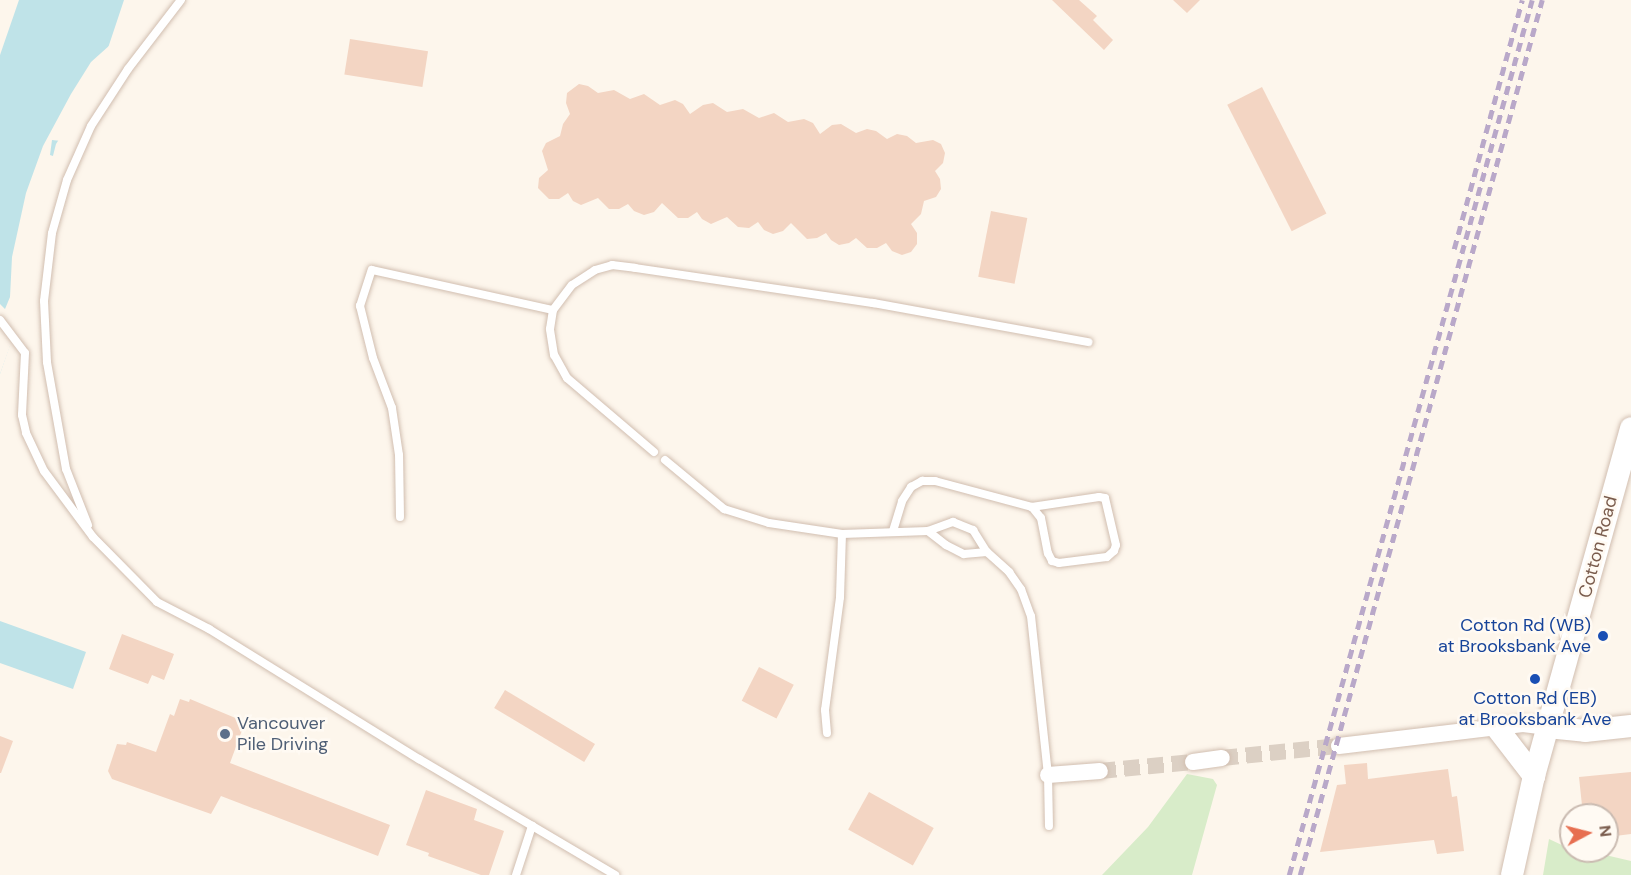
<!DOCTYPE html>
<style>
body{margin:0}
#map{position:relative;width:1631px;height:875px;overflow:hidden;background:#fdf6ec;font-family:"DM Sans",sans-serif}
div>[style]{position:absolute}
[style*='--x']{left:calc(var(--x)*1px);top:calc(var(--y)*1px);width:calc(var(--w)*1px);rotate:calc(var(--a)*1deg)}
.green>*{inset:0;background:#d8ecc9}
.water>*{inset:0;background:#bfe3e8}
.pier>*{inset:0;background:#fdf6ec}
.building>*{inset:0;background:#f3d5c3;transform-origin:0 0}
.minor-tunnel>*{height:16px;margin-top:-8px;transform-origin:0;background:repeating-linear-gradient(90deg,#dcd0c4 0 16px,transparent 0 24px)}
.roads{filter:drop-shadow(0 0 2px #d1beb0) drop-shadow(0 0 2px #d1beb0)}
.service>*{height:8px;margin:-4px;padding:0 4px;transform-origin:4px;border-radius:4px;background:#fff}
.minor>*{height:16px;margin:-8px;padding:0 8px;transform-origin:8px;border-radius:8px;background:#fff}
.secondary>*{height:22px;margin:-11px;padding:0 11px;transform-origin:11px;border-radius:11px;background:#fff}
.rail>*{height:4.5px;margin-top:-2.25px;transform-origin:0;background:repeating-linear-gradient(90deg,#b9a8c9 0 9px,transparent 0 15px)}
.dots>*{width:16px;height:16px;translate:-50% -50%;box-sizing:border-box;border:3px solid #fffaf3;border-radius:50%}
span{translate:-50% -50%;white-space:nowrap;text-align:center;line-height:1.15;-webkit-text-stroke:5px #fffaf3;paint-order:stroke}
.street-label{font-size:18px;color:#7a5c4d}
.transit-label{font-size:18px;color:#164399}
.right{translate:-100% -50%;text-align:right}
.service-label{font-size:18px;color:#4e5e75}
.left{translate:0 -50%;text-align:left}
.north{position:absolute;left:1559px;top:803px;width:60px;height:60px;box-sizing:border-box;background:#fffaf3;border:2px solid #cabbb1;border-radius:50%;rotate:83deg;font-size:16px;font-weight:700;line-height:24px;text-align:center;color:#7a5c4d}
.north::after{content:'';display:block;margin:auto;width:21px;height:27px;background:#e76f51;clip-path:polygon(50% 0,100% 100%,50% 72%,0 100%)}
</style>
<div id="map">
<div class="green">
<div style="clip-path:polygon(1187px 774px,1213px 779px,1217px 785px,1192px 875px,1102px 875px,1148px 827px)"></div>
<div style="clip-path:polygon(1549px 839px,1581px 854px,1594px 857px,1601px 854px,1631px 861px,1631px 875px,1543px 875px)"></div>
</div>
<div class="water">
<div style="clip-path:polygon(0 0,124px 0,98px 78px,56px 144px,32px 238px,10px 345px,0 374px)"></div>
<div style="clip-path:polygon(0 621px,86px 652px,73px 689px,0 663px)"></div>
</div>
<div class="pier">
<div style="clip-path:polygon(0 0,19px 0,0 55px)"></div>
<div style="clip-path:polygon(110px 45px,101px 80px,61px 141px,52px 140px,50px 155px,56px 157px,35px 239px,27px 329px,12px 349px,10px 346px,0 374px,0 304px,5px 309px,10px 297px,12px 257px,26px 193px,43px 146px,71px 94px,91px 62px)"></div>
</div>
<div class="building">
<div style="clip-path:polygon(1052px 0,1079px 0,1097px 16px,1093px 20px,1113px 40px,1104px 50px)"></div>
<div style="clip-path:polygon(1173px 0,1200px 0,1187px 13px)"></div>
<div style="left:350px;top:39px;width:79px;height:36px;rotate:9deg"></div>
<div style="clip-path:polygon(579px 84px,588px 86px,598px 93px,614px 90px,630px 99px,644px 94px,660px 105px,675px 100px,683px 104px,690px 114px,703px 105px,713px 103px,727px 112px,743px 109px,759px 118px,774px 113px,788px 122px,804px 119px,813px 123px,820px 134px,832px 125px,841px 124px,856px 133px,867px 129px,876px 131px,887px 139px,897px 134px,907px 136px,916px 143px,933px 140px,941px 144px,945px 153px,943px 163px,935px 171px,940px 179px,941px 189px,936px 197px,924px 201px,921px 214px,911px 224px,917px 233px,917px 244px,911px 252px,902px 255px,892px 251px,886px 243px,877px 248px,867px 248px,856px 238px,849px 243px,839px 245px,831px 240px,826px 233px,817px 238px,807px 239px,791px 223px,783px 231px,773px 234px,764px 230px,758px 222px,749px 228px,738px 227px,727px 217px,711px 224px,702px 219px,697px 212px,688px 218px,678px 218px,662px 203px,654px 212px,644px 215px,634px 211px,628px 204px,619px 209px,609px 209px,598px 198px,581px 205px,573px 201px,568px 193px,559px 199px,549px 199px,538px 188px,539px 178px,548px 170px,542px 151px,546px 143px,560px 136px,563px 124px,570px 114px,566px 103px,567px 93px)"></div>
<div style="left:1262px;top:87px;width:142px;height:39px;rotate:63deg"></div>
<div style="left:991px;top:211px;width:37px;height:67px;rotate:11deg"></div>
<div style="clip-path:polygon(122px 634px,174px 654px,164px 680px,152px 675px,148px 684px,109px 669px)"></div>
<div style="left:759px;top:667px;width:39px;height:38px;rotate:27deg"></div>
<div style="left:505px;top:690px;width:105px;height:21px;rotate:31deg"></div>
<div style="clip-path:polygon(180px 699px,189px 702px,190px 699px,245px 722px,230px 763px,390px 825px,378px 856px,221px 796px,211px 814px,112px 779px,108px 771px,117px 744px,126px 745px,127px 742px,156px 752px,170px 714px,174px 716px)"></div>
<div style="clip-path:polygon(0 736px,13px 741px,1px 773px,0 773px)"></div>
<div style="clip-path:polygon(1367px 763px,1368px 779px,1448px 769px,1452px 797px,1457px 796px,1464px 851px,1437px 854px,1434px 840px,1320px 852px,1337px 785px,1346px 784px,1344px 765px)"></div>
<div style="clip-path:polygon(1631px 772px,1631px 834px,1607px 837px,1607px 815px,1583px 815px,1579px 777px)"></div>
<div style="clip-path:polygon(426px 790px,477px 809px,474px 820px,504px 831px,489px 875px,481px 875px,428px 856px,429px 853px,406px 845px)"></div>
<div style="left:869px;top:792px;width:74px;height:43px;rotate:29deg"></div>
</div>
<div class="minor-tunnel">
<div style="--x:1222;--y:758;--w:118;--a:-5.9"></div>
<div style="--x:1100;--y:771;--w:93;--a:-5.5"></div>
</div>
<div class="roads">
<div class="service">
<div style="--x:0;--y:320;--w:41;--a:52.9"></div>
<div style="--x:25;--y:353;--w:62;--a:92.8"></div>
<div style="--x:22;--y:415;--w:18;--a:77"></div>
<div style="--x:26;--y:433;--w:42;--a:64.7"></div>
<div style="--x:44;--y:471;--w:82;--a:53.4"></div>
<div style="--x:93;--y:537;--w:91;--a:45.4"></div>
<div style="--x:157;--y:602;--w:59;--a:27.4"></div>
<div style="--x:209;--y:629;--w:247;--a:31.8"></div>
<div style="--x:419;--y:759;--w:228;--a:30.6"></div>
<div style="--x:654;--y:452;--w:114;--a:-139.6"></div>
<div style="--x:567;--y:378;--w:26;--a:-119"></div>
<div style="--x:554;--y:355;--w:26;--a:-99"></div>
<div style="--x:550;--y:329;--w:19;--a:-81"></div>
<div style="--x:553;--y:310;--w:31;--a:-53"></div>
<div style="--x:572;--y:285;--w:27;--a:-33"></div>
<div style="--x:595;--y:270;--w:18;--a:-16"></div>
<div style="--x:612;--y:265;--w:23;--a:7"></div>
<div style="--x:635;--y:268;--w:241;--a:8.4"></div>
<div style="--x:873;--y:303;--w:219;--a:10.3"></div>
<div style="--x:665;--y:460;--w:77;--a:39.7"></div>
<div style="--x:724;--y:509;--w:47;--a:17.3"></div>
<div style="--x:769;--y:523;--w:74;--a:8.6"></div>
<div style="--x:842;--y:534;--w:86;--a:-2"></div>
<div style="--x:928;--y:531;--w:27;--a:-20"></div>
<div style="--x:953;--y:522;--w:22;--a:22"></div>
<div style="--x:973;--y:530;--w:26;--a:58"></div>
<div style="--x:987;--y:552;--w:30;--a:42"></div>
<div style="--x:1009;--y:572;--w:21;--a:55"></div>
<div style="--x:1021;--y:589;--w:29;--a:70"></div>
<div style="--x:1031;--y:616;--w:160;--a:83.9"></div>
<div style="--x:1048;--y:775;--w:51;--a:88.9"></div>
<div style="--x:400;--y:517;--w:62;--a:-90.9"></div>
<div style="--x:399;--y:455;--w:48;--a:-98.5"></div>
<div style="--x:392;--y:408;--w:53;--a:-110.8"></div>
<div style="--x:373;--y:358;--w:54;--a:-104"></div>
<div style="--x:360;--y:306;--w:38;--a:-72"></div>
<div style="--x:372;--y:270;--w:185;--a:12.5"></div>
<div style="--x:88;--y:525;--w:60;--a:-111.4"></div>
<div style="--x:66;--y:469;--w:109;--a:-100.1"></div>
<div style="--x:47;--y:362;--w:61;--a:-92.8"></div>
<div style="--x:44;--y:301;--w:68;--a:-83.3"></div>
<div style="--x:52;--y:233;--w:55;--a:-74.2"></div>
<div style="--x:67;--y:180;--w:59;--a:-66"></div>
<div style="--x:91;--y:126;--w:68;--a:-57"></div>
<div style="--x:128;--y:69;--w:87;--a:-52.5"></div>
<div style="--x:893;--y:531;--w:31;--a:-73"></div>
<div style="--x:902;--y:501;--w:17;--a:-57"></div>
<div style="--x:911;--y:487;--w:13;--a:-29"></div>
<div style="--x:922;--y:481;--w:13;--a:0"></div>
<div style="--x:935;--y:481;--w:100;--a:15"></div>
<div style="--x:1032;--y:507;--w:14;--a:51"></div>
<div style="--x:1041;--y:518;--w:36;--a:79"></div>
<div style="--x:1048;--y:553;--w:9;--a:63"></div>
<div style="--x:1052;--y:561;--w:7;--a:16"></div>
<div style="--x:1059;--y:563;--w:48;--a:-7.1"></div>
<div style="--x:1107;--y:557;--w:9;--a:-41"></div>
<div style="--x:1114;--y:551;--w:6;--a:-72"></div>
<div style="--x:1116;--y:545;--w:48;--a:-103.2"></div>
<div style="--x:1105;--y:498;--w:6;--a:-171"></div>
<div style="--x:1099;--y:497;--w:68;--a:171.5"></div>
<div style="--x:928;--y:531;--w:23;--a:38"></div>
<div style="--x:946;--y:545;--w:20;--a:27"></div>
<div style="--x:964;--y:554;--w:23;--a:-5"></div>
<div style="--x:827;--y:733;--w:23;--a:-95"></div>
<div style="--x:825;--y:710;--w:114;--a:-82.4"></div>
<div style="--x:840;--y:597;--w:63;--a:-88.2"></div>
<div style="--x:516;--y:875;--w:52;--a:-71.9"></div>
</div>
<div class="minor">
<div style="--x:1339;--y:746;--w:185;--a:-6.8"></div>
<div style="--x:1523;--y:724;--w:25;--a:7"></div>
<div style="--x:1193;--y:762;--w:29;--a:-8"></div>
<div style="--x:1048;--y:775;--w:52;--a:-4.4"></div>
</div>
<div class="secondary">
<div style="--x:1548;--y:727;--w:37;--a:6"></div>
<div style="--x:1585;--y:731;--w:46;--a:-6.2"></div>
<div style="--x:1497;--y:728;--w:61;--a:52.4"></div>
<div style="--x:1512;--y:875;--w:101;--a:-77.5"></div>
<div style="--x:1534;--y:776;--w:361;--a:-74.4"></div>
</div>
</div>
<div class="rail">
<div style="--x:1454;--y:249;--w:258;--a:-74.7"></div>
<div style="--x:1289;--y:875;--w:908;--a:-74.48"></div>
<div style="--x:1300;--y:875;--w:908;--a:-74.54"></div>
</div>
<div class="dots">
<div style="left:1603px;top:636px;background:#1a4fb4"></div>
<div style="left:1535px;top:679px;background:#1a4fb4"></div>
<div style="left:225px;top:734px;background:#5c6f8a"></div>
</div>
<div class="street-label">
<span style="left:1598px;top:547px;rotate:-75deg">Cotton Road</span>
</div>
<div class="transit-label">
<span class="right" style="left:1591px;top:636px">Cotton Rd (WB)<br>at Brooksbank Ave</span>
<span style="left:1535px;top:709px">Cotton Rd (EB)<br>at Brooksbank Ave</span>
</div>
<div class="service-label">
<span class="left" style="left:237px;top:734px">Vancouver<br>Pile Driving</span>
</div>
<div class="north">N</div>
</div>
